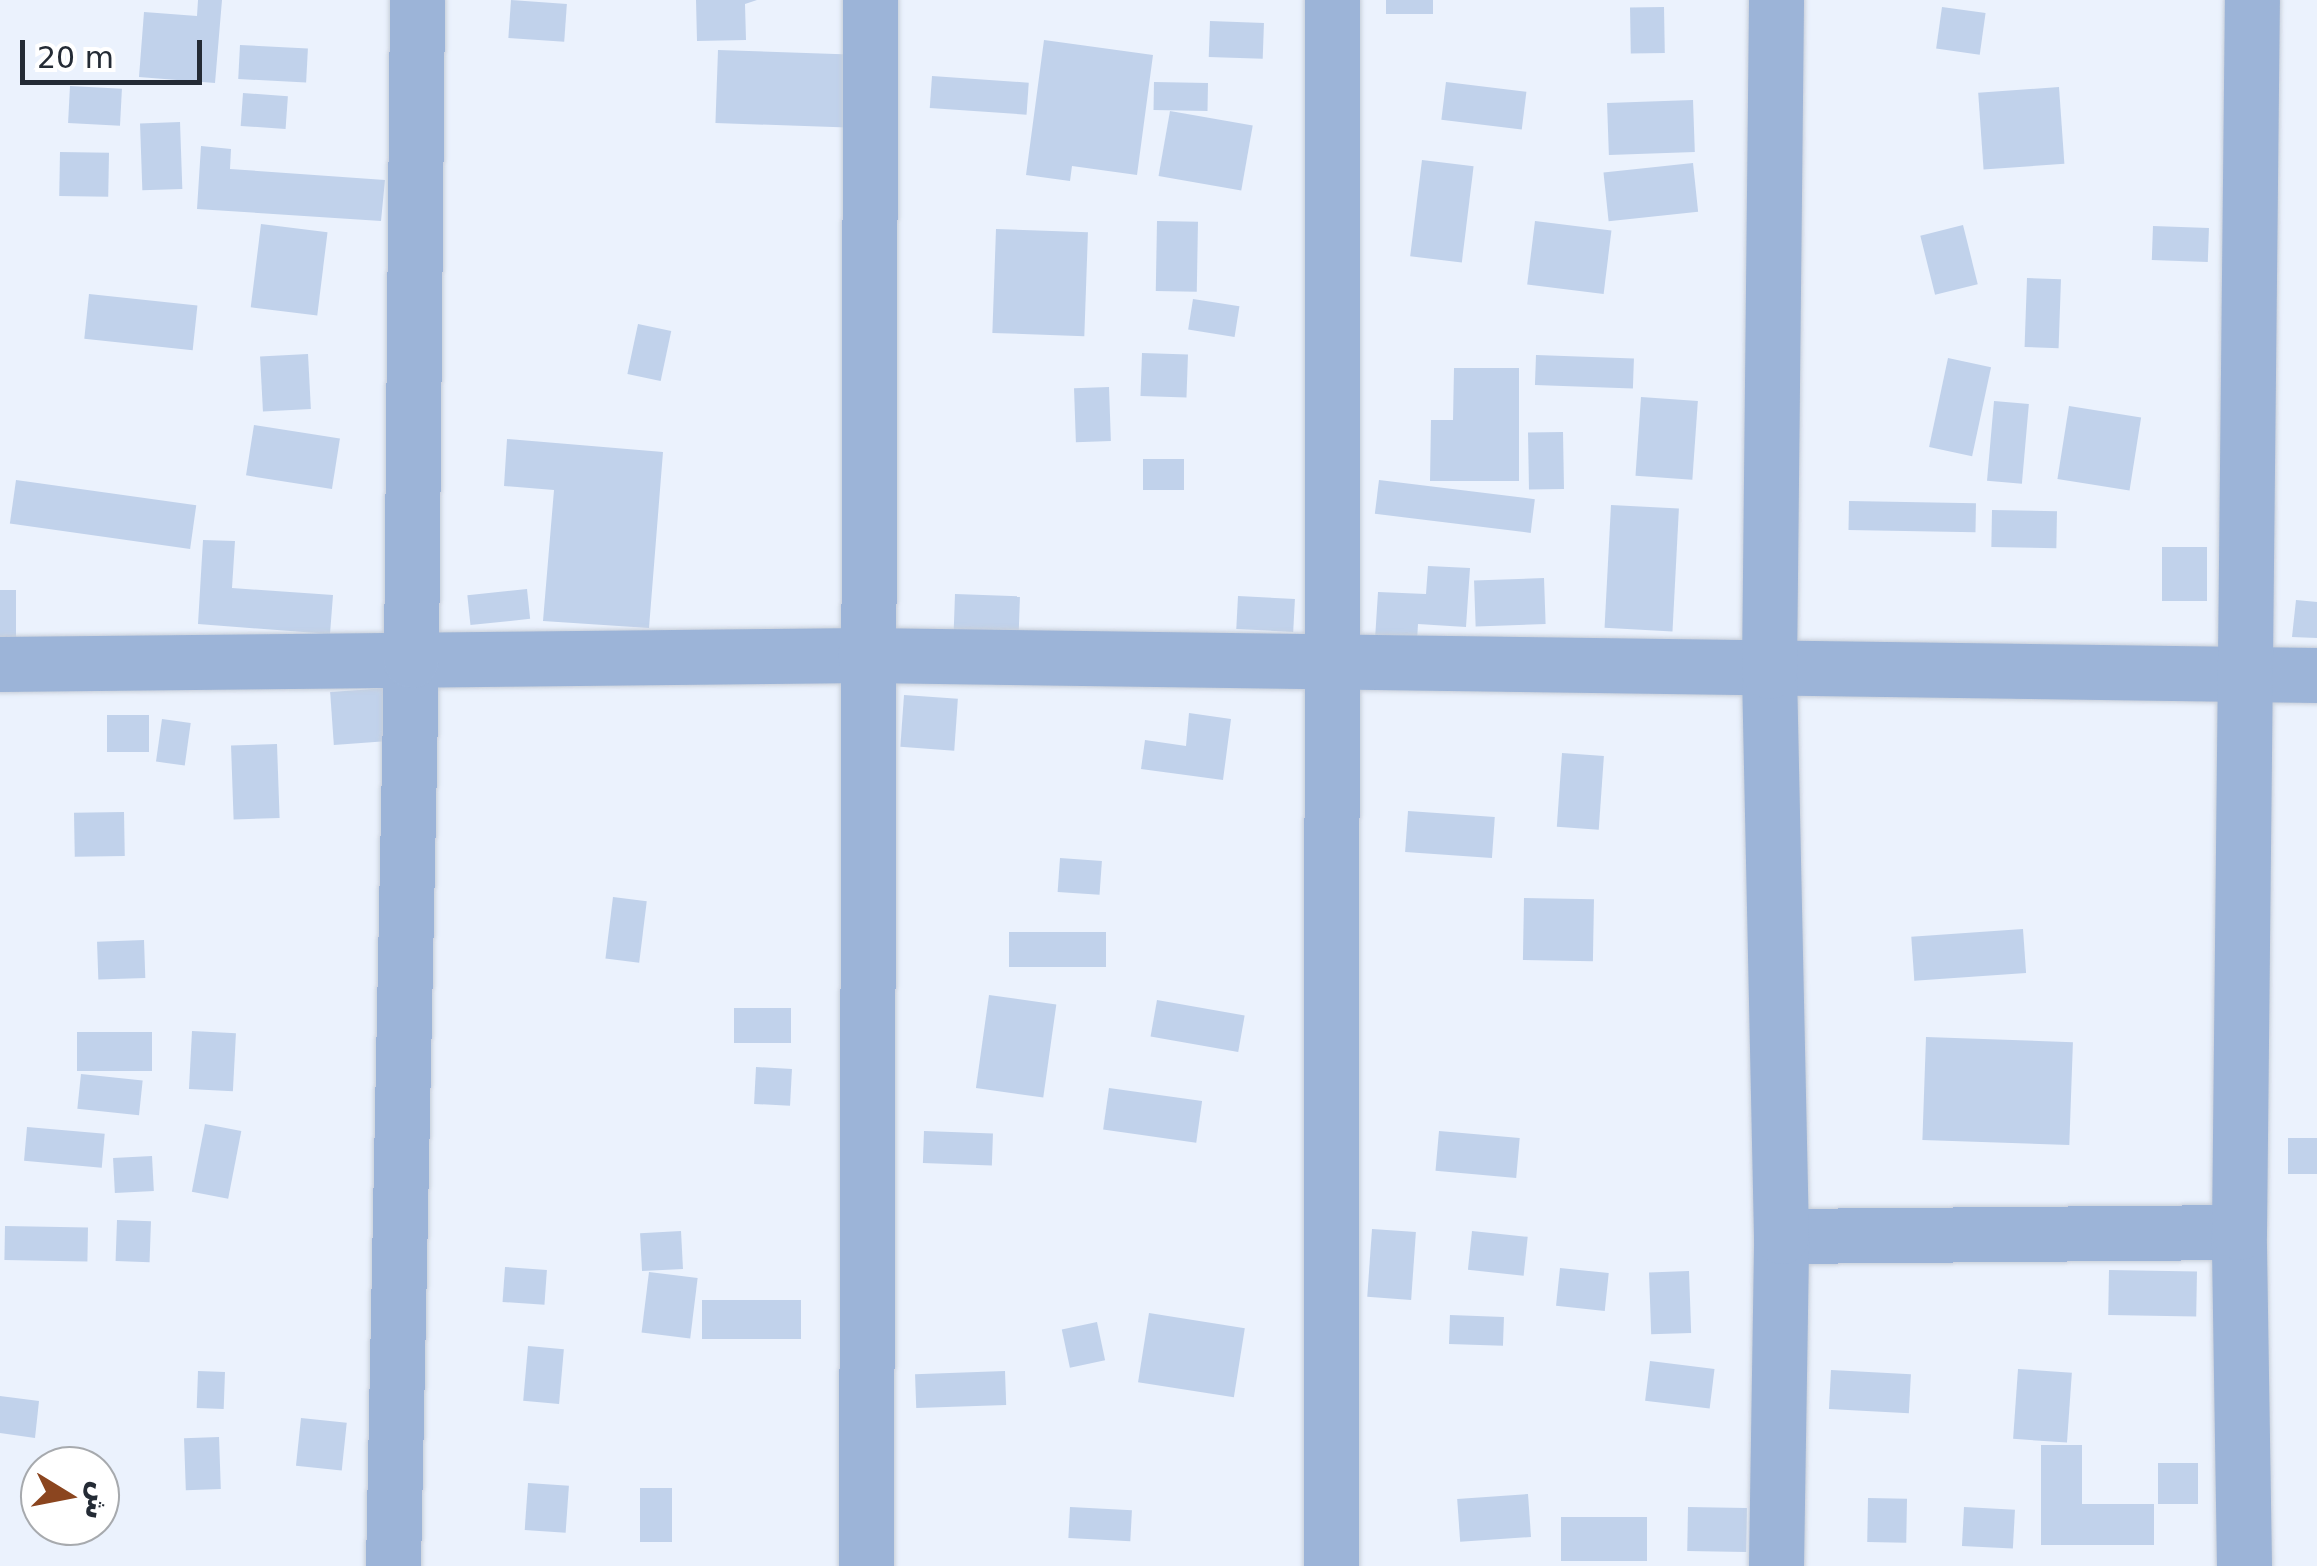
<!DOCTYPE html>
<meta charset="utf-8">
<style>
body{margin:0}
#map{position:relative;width:2317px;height:1566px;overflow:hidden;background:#ebf2fd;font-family:"DejaVu Sans","Noto Naskh Arabic",sans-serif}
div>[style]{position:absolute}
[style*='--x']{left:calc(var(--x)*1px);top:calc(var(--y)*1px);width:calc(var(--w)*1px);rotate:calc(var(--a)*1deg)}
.building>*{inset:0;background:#c1d2eb;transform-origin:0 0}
.roads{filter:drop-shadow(0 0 2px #c7ced9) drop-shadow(0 0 2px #c7ced9)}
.street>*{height:55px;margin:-27.5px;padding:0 27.5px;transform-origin:27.5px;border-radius:27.5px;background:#9cb4d8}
span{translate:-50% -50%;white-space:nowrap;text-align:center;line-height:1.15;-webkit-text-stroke:8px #fff;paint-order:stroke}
.north{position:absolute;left:20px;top:1446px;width:100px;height:100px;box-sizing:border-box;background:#fff;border:2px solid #a7aaae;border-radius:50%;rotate:100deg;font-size:28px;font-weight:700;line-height:40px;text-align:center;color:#242b35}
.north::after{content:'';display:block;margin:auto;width:35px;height:45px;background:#8b451f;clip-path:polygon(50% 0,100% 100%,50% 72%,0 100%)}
.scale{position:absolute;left:20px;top:40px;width:182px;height:45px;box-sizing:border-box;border:5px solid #242b35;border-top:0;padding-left:12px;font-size:30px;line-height:35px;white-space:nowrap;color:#242b35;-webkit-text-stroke:8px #fff;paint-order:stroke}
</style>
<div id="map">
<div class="building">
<div style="clip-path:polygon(198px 0,222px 0,215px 83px,139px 77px,144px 12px,197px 16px)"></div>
<div style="left:511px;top:0;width:56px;height:38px;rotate:4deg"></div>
<div style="clip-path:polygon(696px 0,757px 0,745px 4px,746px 40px,697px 41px)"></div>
<div style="left:1386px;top:0;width:47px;height:14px"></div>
<div style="left:1664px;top:7px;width:46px;height:34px;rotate:89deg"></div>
<div style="left:1942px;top:7px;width:44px;height:42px;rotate:8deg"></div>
<div style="left:1210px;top:21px;width:54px;height:36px;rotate:2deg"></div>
<div style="clip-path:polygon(1044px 40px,1153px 55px,1137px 175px,1072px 166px,1070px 181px,1026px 175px)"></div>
<div style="left:240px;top:45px;width:68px;height:34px;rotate:3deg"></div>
<div style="left:718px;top:50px;width:132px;height:73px;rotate:2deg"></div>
<div style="left:932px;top:76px;width:97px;height:32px;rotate:4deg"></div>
<div style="left:1154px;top:82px;width:54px;height:28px;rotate:1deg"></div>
<div style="left:1446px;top:82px;width:81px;height:38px;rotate:7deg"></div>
<div style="left:70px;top:86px;width:52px;height:37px;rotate:3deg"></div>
<div style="left:2059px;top:87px;width:77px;height:81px;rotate:86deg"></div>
<div style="left:243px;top:93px;width:45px;height:33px;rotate:4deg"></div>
<div style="left:1693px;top:100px;width:52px;height:86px;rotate:88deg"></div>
<div style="left:1170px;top:111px;width:84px;height:66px;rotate:10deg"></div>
<div style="left:180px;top:122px;width:67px;height:40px;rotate:88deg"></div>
<div style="clip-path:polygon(201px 146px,231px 149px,230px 169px,385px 180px,381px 221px,197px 209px)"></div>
<div style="left:60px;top:152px;width:49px;height:44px;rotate:1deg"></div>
<div style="left:1422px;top:160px;width:52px;height:97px;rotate:7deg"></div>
<div style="left:1693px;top:163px;width:49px;height:90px;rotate:84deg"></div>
<div style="left:1157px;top:221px;width:41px;height:70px;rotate:1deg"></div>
<div style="left:1535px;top:221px;width:77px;height:64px;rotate:7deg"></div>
<div style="left:261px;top:224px;width:67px;height:84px;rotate:7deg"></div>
<div style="left:1963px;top:225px;width:61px;height:44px;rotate:76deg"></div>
<div style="left:2153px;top:226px;width:56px;height:34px;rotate:2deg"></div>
<div style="left:996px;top:229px;width:92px;height:104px;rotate:2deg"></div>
<div style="left:2027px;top:278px;width:34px;height:69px;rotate:2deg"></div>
<div style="left:89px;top:294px;width:109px;height:45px;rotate:6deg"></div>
<div style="left:1193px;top:299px;width:47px;height:31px;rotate:9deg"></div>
<div style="left:638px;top:324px;width:34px;height:51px;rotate:12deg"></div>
<div style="left:1142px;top:353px;width:46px;height:43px;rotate:2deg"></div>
<div style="left:308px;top:354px;width:55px;height:48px;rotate:87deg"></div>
<div style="left:1536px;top:355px;width:98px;height:30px;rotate:2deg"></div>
<div style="left:1948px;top:358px;width:44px;height:91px;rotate:12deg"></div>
<div style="clip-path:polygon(1454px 368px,1519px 368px,1519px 481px,1430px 481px,1431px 420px,1453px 420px)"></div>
<div style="left:1109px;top:387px;width:54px;height:35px;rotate:88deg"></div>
<div style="left:1641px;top:397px;width:57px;height:79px;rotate:4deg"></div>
<div style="left:1994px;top:401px;width:35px;height:80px;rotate:5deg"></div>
<div style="left:2069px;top:406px;width:73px;height:74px;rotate:9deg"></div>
<div style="left:254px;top:425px;width:87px;height:51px;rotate:9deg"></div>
<div style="left:1563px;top:432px;width:57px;height:35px;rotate:89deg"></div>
<div style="clip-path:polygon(507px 439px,663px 452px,649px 628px,543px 621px,554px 490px,504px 486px)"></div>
<div style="left:1184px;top:459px;width:31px;height:41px;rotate:90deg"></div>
<div style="left:16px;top:480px;width:182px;height:44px;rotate:8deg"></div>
<div style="left:1379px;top:480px;width:157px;height:34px;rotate:7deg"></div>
<div style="left:1849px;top:501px;width:127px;height:29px;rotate:1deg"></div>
<div style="left:1611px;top:505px;width:68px;height:123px;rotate:3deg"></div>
<div style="left:1992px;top:510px;width:65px;height:37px;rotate:1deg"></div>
<div style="clip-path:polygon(203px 540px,235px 541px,232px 588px,333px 595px,330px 634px,198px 624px)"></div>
<div style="left:2207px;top:547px;width:54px;height:45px;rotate:90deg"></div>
<div style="clip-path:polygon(1428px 566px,1470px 568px,1466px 627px,1418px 624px,1416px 657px,1374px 655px,1378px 592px,1426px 594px)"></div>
<div style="left:1544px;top:578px;width:46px;height:70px;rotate:88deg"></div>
<div style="left:527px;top:589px;width:30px;height:60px;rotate:84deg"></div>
<div style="left:0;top:590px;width:16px;height:47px"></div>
<div style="left:955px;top:594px;width:65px;height:39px;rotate:2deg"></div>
<div style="left:1238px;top:596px;width:57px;height:33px;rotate:3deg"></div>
<div style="clip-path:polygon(2296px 600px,2317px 602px,2317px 638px,2292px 637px)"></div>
<div style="left:388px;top:688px;width:53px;height:58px;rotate:86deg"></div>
<div style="left:904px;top:695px;width:54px;height:52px;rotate:4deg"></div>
<div style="clip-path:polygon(1189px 713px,1231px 719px,1223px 780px,1141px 769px,1145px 740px,1186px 746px)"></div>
<div style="left:149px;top:715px;width:37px;height:42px;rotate:90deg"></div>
<div style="left:162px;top:719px;width:29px;height:43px;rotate:8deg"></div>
<div style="left:277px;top:744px;width:74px;height:46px;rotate:88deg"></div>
<div style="left:1562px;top:753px;width:42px;height:74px;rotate:4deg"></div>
<div style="left:1408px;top:811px;width:87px;height:41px;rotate:4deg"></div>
<div style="left:124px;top:812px;width:44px;height:50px;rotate:89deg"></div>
<div style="left:1060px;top:858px;width:42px;height:34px;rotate:4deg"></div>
<div style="left:613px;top:897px;width:34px;height:62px;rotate:7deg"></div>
<div style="left:1524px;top:898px;width:70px;height:62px;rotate:1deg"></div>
<div style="left:2023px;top:929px;width:44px;height:112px;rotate:86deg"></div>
<div style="left:1106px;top:932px;width:35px;height:97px;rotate:90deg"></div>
<div style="left:144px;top:940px;width:38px;height:47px;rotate:88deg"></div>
<div style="left:989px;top:995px;width:68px;height:94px;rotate:8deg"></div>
<div style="left:1157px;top:1000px;width:89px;height:37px;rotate:10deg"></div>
<div style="left:734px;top:1008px;width:57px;height:35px"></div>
<div style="left:192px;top:1031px;width:44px;height:58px;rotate:3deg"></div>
<div style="left:77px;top:1032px;width:75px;height:39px"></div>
<div style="left:1926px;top:1037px;width:147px;height:103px;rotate:2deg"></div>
<div style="left:756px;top:1067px;width:36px;height:37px;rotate:3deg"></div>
<div style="left:81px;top:1074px;width:62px;height:35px;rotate:6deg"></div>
<div style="left:1109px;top:1088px;width:94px;height:42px;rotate:8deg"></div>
<div style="left:205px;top:1124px;width:37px;height:69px;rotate:11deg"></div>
<div style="left:27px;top:1127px;width:78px;height:34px;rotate:5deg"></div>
<div style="left:924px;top:1131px;width:69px;height:32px;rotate:2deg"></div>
<div style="left:1439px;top:1131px;width:81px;height:40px;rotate:5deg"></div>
<div style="left:2317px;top:1138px;width:36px;height:29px;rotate:90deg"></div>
<div style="left:152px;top:1156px;width:35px;height:39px;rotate:87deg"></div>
<div style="left:117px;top:1220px;width:34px;height:41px;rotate:2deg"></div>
<div style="left:5px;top:1226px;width:83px;height:34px;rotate:1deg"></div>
<div style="left:1372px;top:1229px;width:44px;height:68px;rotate:4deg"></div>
<div style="left:681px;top:1231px;width:38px;height:41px;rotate:87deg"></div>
<div style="left:1472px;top:1231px;width:56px;height:39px;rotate:6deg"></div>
<div style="left:505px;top:1267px;width:42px;height:35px;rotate:4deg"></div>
<div style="left:1560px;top:1268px;width:49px;height:38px;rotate:6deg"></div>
<div style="left:2109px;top:1270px;width:88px;height:45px;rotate:1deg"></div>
<div style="left:1689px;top:1271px;width:62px;height:40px;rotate:88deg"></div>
<div style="left:649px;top:1272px;width:49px;height:61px;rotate:7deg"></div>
<div style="left:702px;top:1300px;width:99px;height:39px"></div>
<div style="left:1149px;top:1313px;width:97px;height:70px;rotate:9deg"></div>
<div style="left:1450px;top:1315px;width:54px;height:29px;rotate:2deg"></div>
<div style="left:1097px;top:1322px;width:39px;height:36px;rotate:78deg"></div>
<div style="left:528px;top:1346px;width:36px;height:55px;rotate:5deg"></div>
<div style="left:1650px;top:1361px;width:65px;height:40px;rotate:7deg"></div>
<div style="left:2018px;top:1369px;width:54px;height:70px;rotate:4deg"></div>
<div style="left:1831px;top:1370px;width:80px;height:39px;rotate:3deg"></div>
<div style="left:198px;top:1371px;width:27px;height:37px;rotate:2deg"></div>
<div style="left:1005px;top:1371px;width:34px;height:90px;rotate:88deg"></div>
<div style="clip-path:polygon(0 1396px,39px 1401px,35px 1438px,0 1433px)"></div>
<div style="left:301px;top:1418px;width:46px;height:48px;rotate:6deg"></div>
<div style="left:219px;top:1437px;width:52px;height:35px;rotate:88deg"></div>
<div style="clip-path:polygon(2041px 1445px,2082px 1445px,2082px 1504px,2154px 1504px,2154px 1545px,2041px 1545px)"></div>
<div style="left:2158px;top:1463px;width:40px;height:41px"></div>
<div style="left:528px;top:1483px;width:41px;height:47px;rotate:4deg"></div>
<div style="left:640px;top:1488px;width:32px;height:54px"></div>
<div style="left:1528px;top:1494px;width:43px;height:71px;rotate:86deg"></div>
<div style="left:1868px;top:1498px;width:39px;height:44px;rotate:1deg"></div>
<div style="left:1070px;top:1507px;width:62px;height:31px;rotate:3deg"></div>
<div style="left:1688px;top:1507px;width:59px;height:44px;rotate:1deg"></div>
<div style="left:1964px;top:1507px;width:51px;height:39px;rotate:3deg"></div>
<div style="left:1561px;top:1517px;width:86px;height:44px"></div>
</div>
<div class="roads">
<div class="street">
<div style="--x:0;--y:664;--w:865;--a:-0.6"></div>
<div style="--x:865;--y:655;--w:1452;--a:0.79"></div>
<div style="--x:1781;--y:1236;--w:458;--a:-0.5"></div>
<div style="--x:393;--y:1566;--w:906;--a:-88.86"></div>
<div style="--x:411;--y:660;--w:660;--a:-89.48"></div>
<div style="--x:866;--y:1566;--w:1566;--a:-89.85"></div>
<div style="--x:1331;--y:1566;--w:1566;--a:-89.96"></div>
<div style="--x:1776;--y:1566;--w:330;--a:-89.1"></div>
<div style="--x:1781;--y:1236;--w:565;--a:-91.22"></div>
<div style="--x:1769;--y:671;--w:671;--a:-89.4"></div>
<div style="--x:2244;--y:1566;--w:334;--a:-90.9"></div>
<div style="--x:2239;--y:1232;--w:1232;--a:-89.4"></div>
</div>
</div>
<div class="north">ش</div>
<div class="scale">20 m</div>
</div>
